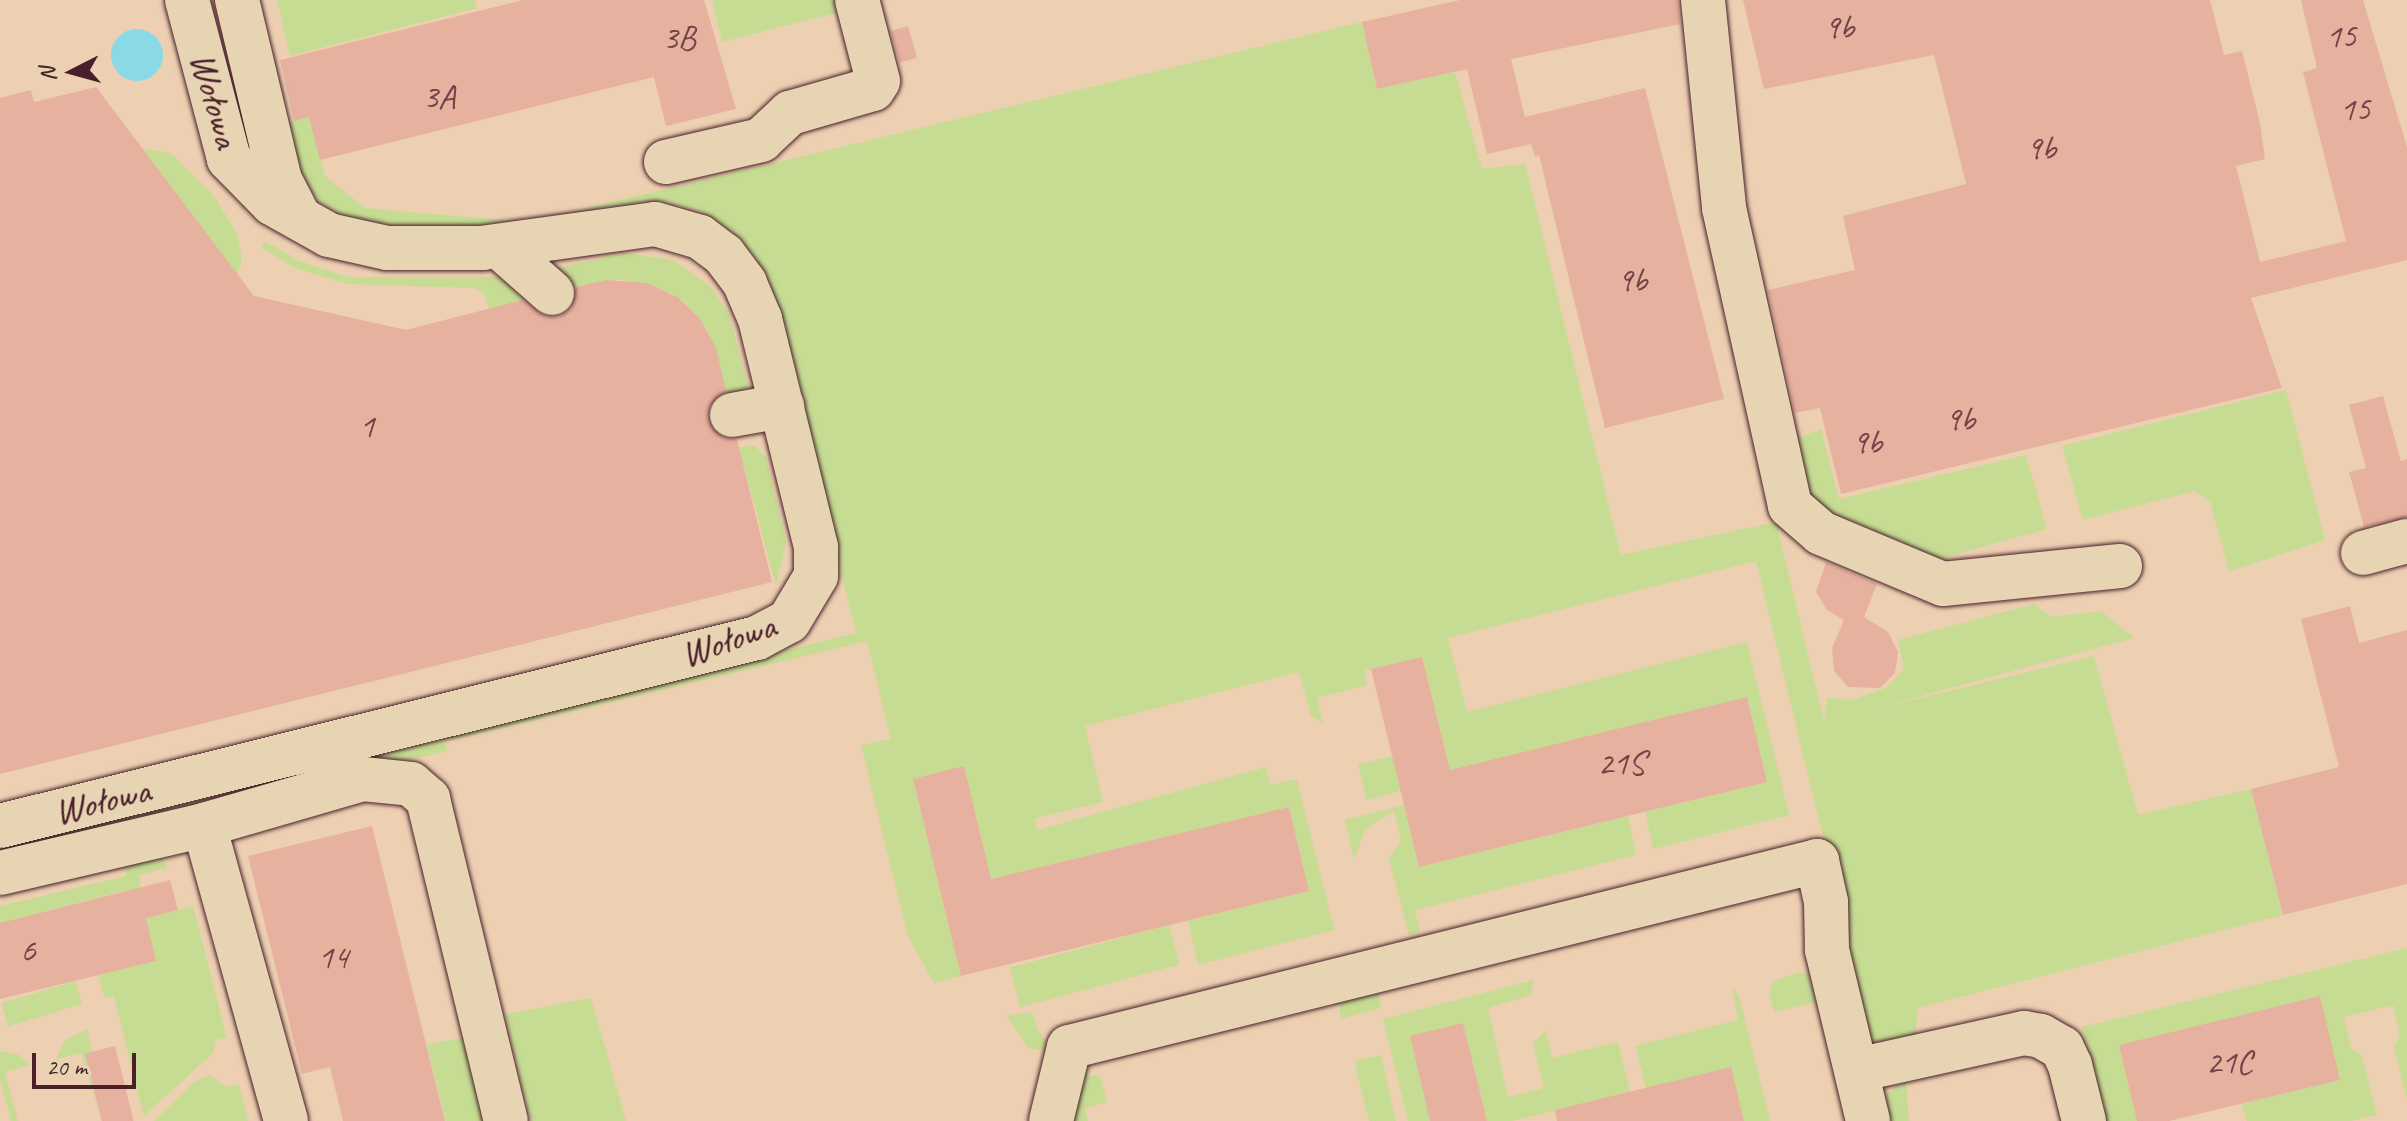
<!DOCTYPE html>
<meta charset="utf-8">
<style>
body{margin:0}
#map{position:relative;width:2407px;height:1121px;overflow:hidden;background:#edd0b1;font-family:Caveat,sans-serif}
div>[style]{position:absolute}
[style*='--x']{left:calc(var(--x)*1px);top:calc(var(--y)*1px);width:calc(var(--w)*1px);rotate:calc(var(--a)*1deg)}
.green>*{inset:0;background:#c5dc92;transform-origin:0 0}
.water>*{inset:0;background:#89d9e6}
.round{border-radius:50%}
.building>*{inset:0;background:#e7b19f;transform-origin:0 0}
.roads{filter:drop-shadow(0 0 2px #4a1f2b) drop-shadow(0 0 2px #4a1f2b)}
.minor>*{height:44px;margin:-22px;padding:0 22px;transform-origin:22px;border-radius:22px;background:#e7d4b2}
span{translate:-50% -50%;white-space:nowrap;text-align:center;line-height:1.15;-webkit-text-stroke:6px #e7d4b2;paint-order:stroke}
.number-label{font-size:34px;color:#714448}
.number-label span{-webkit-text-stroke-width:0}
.street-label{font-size:38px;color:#4a1f2b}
.north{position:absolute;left:32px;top:32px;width:80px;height:80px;-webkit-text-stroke:6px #e7d4b2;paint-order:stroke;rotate:264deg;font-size:22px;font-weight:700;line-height:32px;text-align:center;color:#4a1f2b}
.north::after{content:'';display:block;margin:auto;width:28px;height:36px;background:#4a1f2b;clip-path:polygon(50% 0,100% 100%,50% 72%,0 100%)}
.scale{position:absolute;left:32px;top:1053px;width:104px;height:36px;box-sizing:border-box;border:4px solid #4a1f2b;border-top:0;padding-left:10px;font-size:24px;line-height:28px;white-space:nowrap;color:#4a1f2b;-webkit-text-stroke:6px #e7d4b2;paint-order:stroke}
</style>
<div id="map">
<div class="green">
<div style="clip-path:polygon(277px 0,475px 0,477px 8px,290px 56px)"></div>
<div style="clip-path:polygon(712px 0,836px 0,840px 12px,722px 42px)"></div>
<div style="clip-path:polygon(1362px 22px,1377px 89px,1455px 72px,1482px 169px,1525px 164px,1621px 555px,1776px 522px,1824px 721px,1827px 698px,1851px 700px,1886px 688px,1904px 669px,1898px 640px,2034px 604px,2052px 617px,2101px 611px,2134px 638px,1870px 710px,2094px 656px,2138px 815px,2251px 789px,2283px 915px,1917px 1008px,1916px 1035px,1897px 1051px,1864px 1042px,1844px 923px,1756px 561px,1448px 638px,1467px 712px,1747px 642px,1789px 815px,1653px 849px,1645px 812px,1767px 782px,1747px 698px,1450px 770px,1422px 657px,1364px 671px,1367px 685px,1317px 698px,1323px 723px,1311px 716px,1299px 672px,1085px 726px,1103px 802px,1035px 818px,1037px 830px,1266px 767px,1270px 785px,1297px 779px,1334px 930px,1198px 965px,1188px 921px,1309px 891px,1289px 807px,991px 879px,964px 767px,913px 779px,961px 976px,934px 983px,908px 936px,861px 745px,891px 739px,867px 641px,445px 742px,447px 751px,185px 814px,183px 805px,169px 808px,170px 817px,0 859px,0 845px,856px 633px,769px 283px,732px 231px,701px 211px,661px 201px,542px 223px,400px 230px,361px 224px,324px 205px,301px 183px,278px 125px,309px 117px,325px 176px,365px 208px,528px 222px)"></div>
<div style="clip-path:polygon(143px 149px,171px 153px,214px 196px,238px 235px,242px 260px,237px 275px)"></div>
<div style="clip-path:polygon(265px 241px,301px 262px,349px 277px,515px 277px,535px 297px,489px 309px,484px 293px,474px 288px,348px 284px,297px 269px,262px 248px)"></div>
<div style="clip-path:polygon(626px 253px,673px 260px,711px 287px,729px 314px,749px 390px,727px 395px,705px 326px,670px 292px,622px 279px,571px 288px,553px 269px)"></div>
<div style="clip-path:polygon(2286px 390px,2325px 540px,2229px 571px,2210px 502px,2195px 491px,2083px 520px,2062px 446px)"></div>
<div style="clip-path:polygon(1821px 429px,1839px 499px,2026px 455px,2047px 529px,1939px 559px,1908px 553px,1819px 508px,1805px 492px,1785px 443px)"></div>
<div style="clip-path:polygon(755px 446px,766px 457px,786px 541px,776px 586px,739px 447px)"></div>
<div style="left:1392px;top:756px;width:36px;height:35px;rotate:76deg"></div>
<div style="clip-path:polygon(1404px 805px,1419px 867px,1628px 816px,1636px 855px,1415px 910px,1420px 932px,1409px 935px,1389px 859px,1401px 840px,1394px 811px,1365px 829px,1354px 860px,1345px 820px)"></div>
<div style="clip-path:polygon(162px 856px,167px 868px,139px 875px,141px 888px,163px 914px,193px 906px,227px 1038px,216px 1040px,213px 1053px,144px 1116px,114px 996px,105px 998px,98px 975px,156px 961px,142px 904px,128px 890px,0 923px,0 906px,126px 876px,122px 858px)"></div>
<div style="left:1169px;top:925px;width:41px;height:165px;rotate:75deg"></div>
<div style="clip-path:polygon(2407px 948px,2407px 1100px,2394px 1047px,2400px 1035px,2393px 1005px,2344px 1017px,2351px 1048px,2362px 1055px,2377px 1115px,2350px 1121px,2247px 1121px,2242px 1104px,2340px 1079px,2119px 1045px,2137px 1121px,2106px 1121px,2082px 1027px)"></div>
<div style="clip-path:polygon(1800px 972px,1812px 977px,1822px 1001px,1774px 1012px,1769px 994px,1773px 981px)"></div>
<div style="clip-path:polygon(1534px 980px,1531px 995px,1488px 1008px,1508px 1097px,1544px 1088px,1533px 1043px,1546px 1030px,1552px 1058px,1618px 1042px,1630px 1092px,1512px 1121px,1487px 1121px,1463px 1023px,1430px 1121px,1408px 1121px,1383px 1019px)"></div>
<div style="left:75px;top:981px;width:24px;height:77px;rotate:73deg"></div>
<div style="clip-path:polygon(1376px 983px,1381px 1008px,1340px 1019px,1339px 998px)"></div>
<div style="clip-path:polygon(1732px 986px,1739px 996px,1770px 1121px,1744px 1121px,1646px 1088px,1635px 1046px,1738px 1020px)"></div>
<div style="clip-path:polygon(591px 998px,626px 1121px,531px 1121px,505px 1014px)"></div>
<div style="clip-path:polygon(1032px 1012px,1038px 1030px,1051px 1050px,1029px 1049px,1007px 1016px)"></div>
<div style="clip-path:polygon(87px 1029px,92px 1052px,85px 1054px,102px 1121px,81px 1053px,56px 1059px,65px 1040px)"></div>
<div style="clip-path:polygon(464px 1037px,486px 1121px,446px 1121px,427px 1045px)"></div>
<div style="clip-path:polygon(0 1051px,19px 1055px,30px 1065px,5px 1072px,18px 1121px,11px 1121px,0 1079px)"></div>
<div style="clip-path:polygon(1082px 1054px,1088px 1077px,1100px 1075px,1107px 1102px,1085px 1108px,1088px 1121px,1065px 1121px)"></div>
<div style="clip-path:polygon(1381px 1055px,1396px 1121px,1369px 1121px,1357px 1073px,1355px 1061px)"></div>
<div style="clip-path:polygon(209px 1075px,227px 1087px,239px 1084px,248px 1121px,154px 1121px,194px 1082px)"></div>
<div style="clip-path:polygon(1906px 1079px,1909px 1121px,1880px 1121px,1885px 1096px)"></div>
</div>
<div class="water">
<div class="round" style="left:111px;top:29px;width:52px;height:52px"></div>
</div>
<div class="building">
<div style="clip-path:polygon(523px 0,704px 0,736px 109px,666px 126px,654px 77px,320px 160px,309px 117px,294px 121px,280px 60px)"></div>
<div style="clip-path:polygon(1460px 0,1678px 0,1680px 24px,1511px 59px,1525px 117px,1645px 88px,1724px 399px,1605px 428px,1539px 155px,1535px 156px,1531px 144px,1487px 154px,1467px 69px,1377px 89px,1362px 22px)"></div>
<div style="clip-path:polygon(1743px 0,2210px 0,2224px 55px,2242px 51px,2260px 123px,2265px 159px,2236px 166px,2260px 262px,2346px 241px,2303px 72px,2317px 68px,2301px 0,2363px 0,2407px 147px,2407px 260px,2251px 298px,2282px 388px,1841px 494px,1820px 408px,1795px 413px,1768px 290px,1855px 270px,1843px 216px,1966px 184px,1934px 55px,1764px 89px)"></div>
<div style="left:908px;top:26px;width:33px;height:18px;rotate:74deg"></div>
<div style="clip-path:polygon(96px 87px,254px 296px,406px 330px,523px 300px,546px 317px,559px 317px,571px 309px,576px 287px,606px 280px,647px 283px,677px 297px,700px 319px,716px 348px,726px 391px,709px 406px,708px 420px,723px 438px,737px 439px,772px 582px,0 774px,0 98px,31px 90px,34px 102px)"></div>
<div style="clip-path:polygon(2383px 396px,2401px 461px,2407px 459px,2407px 517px,2364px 527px,2349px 472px,2366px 468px,2349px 405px)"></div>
<div style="clip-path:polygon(1826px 562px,1877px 584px,1864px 617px,1888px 632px,1898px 652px,1895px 673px,1880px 688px,1848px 687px,1834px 671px,1832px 648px,1844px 620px,1827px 610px,1816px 592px)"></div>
<div style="clip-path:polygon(2350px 606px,2359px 643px,2407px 630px,2407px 884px,2283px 915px,2251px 789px,2339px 767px,2301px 619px)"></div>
<div style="clip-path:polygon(1422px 657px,1450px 770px,1747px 697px,1767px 782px,1419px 867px,1371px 669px)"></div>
<div style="clip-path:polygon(964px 766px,991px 879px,1289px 807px,1309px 891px,961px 976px,913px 779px)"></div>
<div style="clip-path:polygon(372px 826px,445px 1121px,343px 1121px,330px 1067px,302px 1074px,248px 856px)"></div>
<div style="clip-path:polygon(170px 880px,178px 910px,146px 918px,156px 961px,0 999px,0 923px)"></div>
<div style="clip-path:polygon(2320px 996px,2340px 1080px,2169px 1121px,2137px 1121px,2119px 1045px)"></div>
<div style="clip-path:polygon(1463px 1023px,1487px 1121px,1430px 1121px,1410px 1036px)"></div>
<div style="left:115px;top:1046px;width:77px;height:31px;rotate:76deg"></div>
<div style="clip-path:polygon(1731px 1067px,1744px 1121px,1557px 1121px,1555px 1110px)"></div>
</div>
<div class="roads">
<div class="minor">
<div style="--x:237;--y:0;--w:185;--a:76.6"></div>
<div style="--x:280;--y:180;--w:42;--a:62.8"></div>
<div style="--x:1703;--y:0;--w:209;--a:84.2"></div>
<div style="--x:1724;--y:208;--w:305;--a:77.5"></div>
<div style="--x:1790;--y:506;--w:41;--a:41.1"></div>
<div style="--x:1821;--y:533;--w:132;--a:22.7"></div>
<div style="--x:1943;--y:584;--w:178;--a:-5.8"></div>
<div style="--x:666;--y:162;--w:98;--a:-13"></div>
<div style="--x:761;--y:140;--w:40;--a:-43"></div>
<div style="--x:790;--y:113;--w:86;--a:-16.1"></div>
<div style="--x:873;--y:89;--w:9;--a:-58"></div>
<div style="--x:878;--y:81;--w:84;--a:-104.5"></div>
<div style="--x:501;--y:248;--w:68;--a:41.4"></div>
<div style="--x:732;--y:415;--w:51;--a:-10.2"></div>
<div style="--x:2363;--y:553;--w:46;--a:-15.3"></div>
<div style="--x:204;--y:825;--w:307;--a:74.5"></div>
<div style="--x:0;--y:826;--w:780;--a:-13.95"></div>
<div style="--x:757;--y:638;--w:36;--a:-28"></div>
<div style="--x:789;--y:621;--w:52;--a:-59"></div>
<div style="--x:816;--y:576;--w:29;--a:-90"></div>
<div style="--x:816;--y:547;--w:235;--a:-103.8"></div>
<div style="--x:760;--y:319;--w:39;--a:-113"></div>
<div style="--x:745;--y:283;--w:35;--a:-127"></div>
<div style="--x:724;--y:255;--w:30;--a:-143"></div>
<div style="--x:700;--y:237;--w:47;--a:-163.9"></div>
<div style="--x:655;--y:224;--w:174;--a:172.1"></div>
<div style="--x:483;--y:248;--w:96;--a:180"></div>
<div style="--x:387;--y:248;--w:59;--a:-167.4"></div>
<div style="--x:329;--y:235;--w:65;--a:-150.7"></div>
<div style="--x:272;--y:203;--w:62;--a:-134.3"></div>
<div style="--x:229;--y:159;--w:164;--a:-104.8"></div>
<div style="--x:0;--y:873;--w:210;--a:-13.2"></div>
<div style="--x:204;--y:825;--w:166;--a:-16.1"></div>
<div style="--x:363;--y:779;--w:48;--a:5.9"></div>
<div style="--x:411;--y:784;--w:23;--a:41"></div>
<div style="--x:428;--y:799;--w:331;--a:76.4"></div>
<div style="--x:1857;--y:1070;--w:171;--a:-12.5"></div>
<div style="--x:2024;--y:1033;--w:17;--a:10"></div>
<div style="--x:2041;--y:1036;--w:24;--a:30"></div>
<div style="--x:2062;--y:1048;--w:19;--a:65"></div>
<div style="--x:2070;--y:1065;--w:58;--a:76"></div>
<div style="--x:1051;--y:1121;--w:76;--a:-76.3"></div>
<div style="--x:1069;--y:1047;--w:771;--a:-13.96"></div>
<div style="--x:1817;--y:861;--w:42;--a:77.6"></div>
<div style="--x:1826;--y:902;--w:48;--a:88.8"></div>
<div style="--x:1827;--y:950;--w:176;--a:76.5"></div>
</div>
</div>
<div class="number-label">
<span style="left:1839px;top:27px">9b</span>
<span style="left:2341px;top:36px">15</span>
<span style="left:679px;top:38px">3B</span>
<span style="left:439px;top:97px">3A</span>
<span style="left:2355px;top:109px">15</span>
<span style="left:2041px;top:148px">9b</span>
<span style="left:1632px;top:280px">9b</span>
<span style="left:1960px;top:419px">9b</span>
<span style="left:367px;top:426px">1</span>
<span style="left:1867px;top:442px">9b</span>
<span style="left:1621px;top:763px">21S</span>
<span style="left:28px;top:950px">6</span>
<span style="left:333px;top:957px">14</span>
<span style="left:2229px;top:1062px">21C</span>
</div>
<div class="street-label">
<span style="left:215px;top:100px;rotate:74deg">Wołowa</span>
<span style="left:728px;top:640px;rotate:-19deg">Wołowa</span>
<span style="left:102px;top:801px;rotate:-14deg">Wołowa</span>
</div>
<div class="north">N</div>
<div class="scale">20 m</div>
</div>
